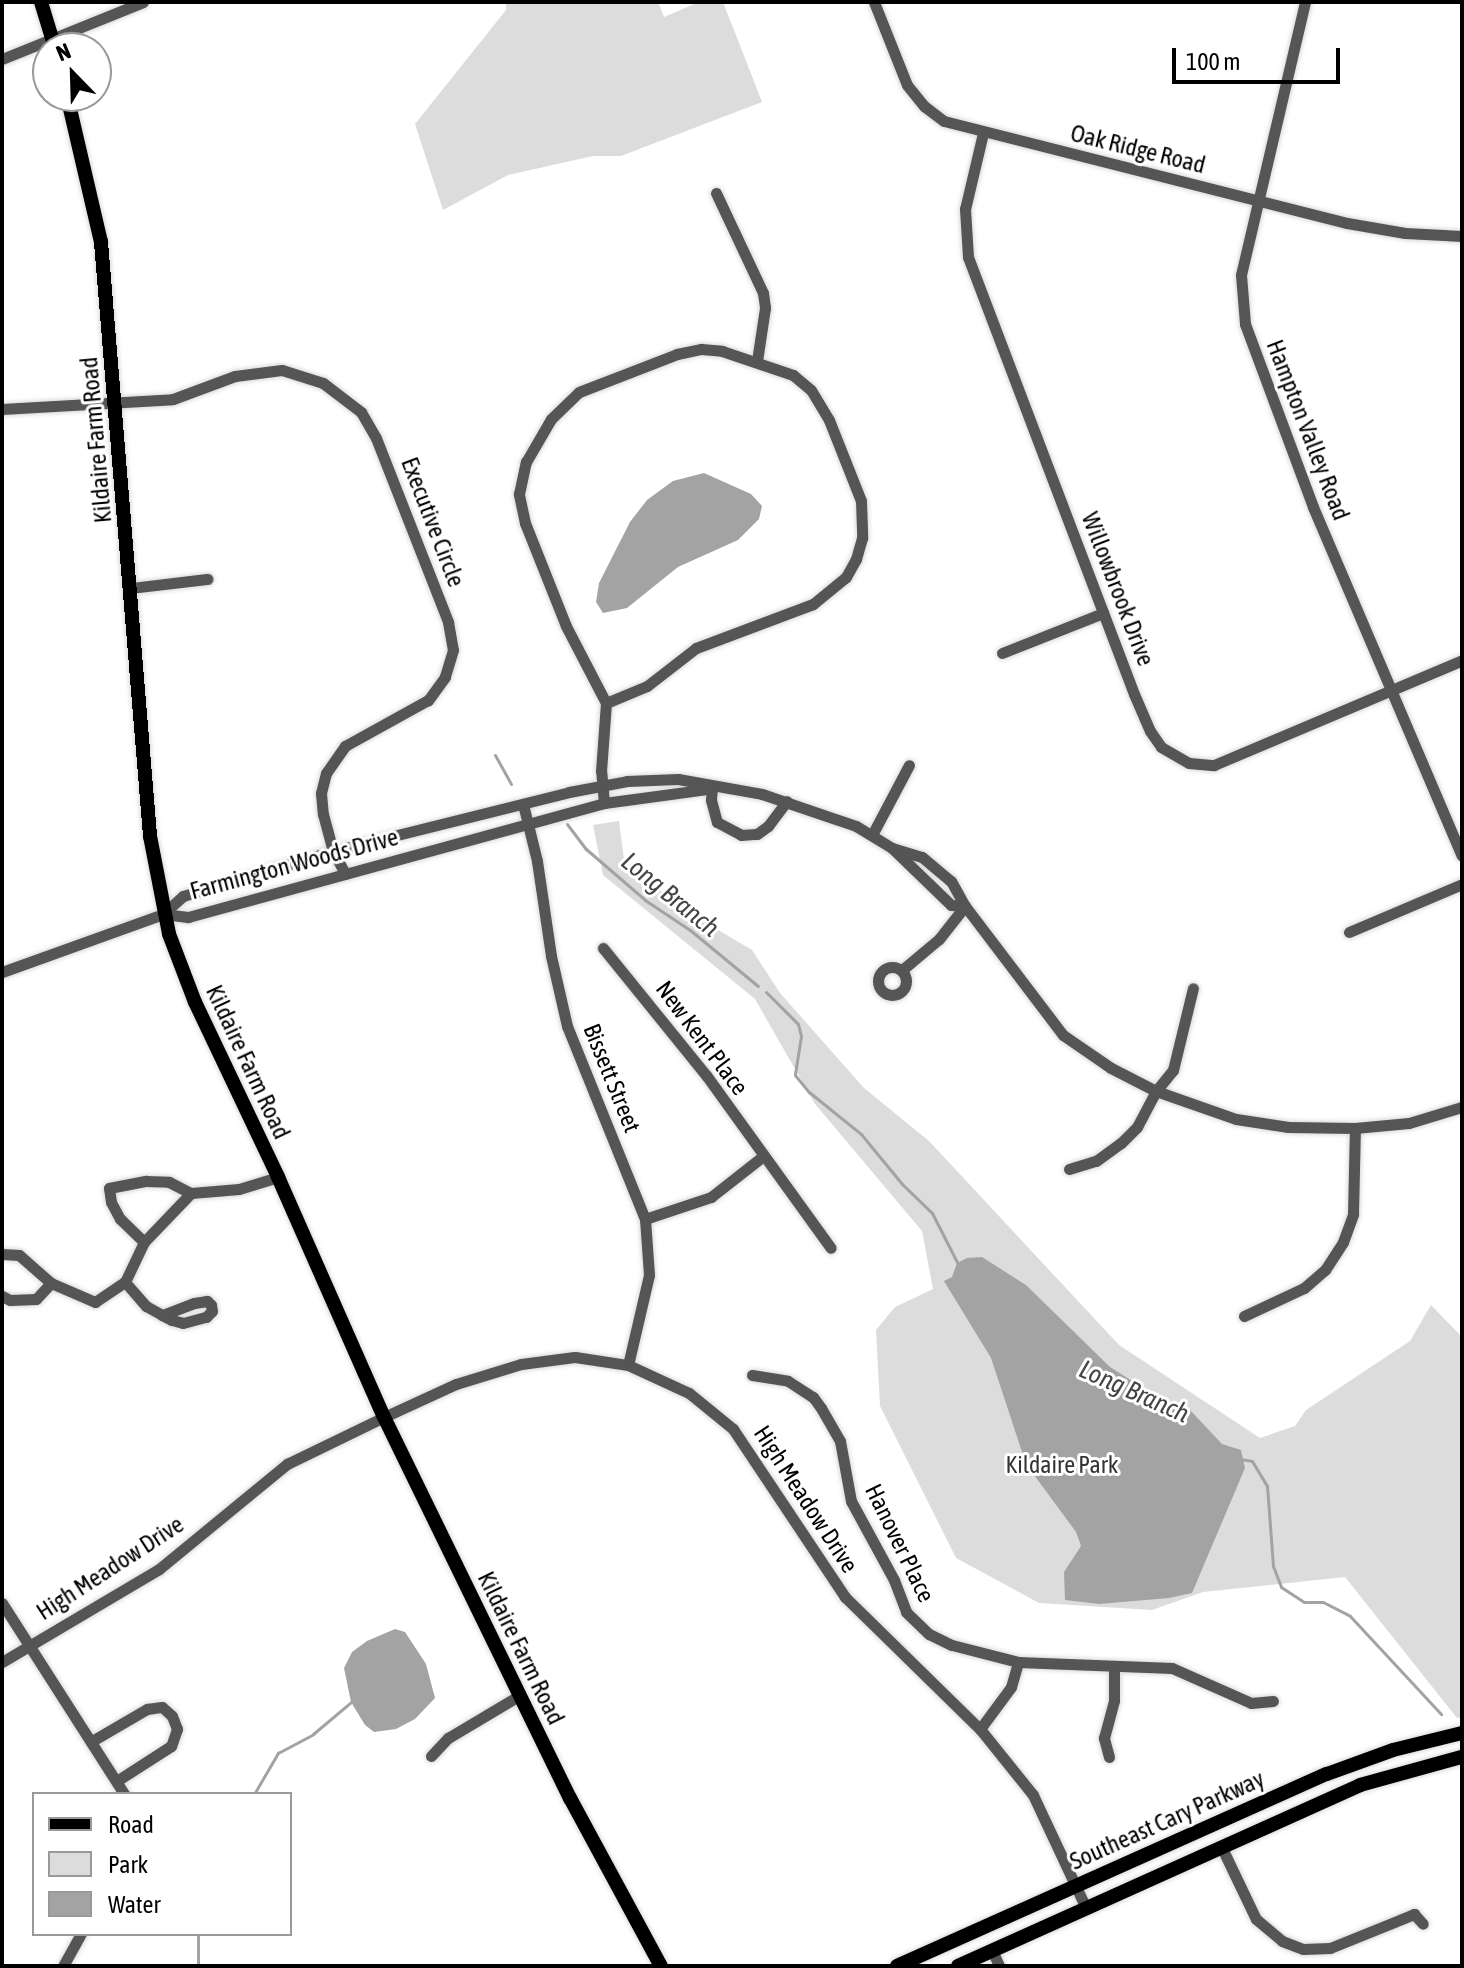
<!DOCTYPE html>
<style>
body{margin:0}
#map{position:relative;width:1464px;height:1968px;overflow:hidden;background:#fff;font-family:"Asap Condensed",sans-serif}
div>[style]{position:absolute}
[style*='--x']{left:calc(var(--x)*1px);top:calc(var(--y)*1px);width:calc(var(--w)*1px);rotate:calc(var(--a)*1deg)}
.green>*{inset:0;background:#dcdcdc}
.water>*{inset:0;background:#a3a3a3}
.stream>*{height:3px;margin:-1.5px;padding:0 1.5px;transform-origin:1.5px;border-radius:1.5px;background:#a3a3a3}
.roads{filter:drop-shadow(0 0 2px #dbdbdb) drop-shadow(0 0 2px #dbdbdb)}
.minor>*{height:11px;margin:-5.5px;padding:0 5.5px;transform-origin:5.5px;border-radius:5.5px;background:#555}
.minor>.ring{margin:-5.5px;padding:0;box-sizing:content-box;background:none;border:11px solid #555;border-radius:50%}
.major>*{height:14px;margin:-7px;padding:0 7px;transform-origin:7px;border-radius:7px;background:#000}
span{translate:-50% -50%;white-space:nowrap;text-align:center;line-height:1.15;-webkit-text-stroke:6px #fff;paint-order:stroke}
.street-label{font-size:24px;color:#000}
.park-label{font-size:24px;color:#333}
.water-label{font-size:26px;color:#444;font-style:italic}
.frame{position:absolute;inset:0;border:4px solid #000;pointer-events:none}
.legend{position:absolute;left:32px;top:1792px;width:260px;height:144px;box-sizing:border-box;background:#fff;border:2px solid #999;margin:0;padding:10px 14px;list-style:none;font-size:24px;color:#000}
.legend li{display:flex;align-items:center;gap:16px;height:40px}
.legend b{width:40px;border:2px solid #999}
.north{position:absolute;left:32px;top:32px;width:80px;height:80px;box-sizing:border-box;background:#fff;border:2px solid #999;border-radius:50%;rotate:337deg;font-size:22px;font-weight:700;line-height:32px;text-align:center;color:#000}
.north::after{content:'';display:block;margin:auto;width:28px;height:36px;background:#000;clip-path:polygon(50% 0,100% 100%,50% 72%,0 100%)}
.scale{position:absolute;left:1172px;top:48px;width:168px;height:36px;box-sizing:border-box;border:4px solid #000;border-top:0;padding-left:10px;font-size:24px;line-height:28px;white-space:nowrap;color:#000;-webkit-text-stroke:6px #fff;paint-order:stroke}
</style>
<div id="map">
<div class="green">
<div style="clip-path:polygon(506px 2px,658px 2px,664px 17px,699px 2px,723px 2px,762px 102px,621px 156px,593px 156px,508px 175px,443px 210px,415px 124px,506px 10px)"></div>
<div style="clip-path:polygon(619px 821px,624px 860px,684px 910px,752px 950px,780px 993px,864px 1088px,929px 1141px,1119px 1345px,1260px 1438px,1295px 1426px,1306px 1410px,1410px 1341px,1431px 1305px,1462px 1337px,1462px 1717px,1457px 1718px,1345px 1577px,1203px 1592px,1152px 1610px,1039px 1603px,956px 1558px,880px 1406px,876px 1330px,895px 1307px,933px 1289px,922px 1231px,815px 1104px,755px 999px,603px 875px,593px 825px)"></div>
</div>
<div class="water">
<div style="clip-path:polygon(704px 473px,751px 494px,762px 506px,759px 519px,738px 540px,678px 567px,627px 608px,603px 613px,596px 602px,599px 583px,630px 522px,647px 500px,673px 481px)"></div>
<div style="clip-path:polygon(982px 1257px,1026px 1285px,1110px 1367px,1148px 1391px,1190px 1410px,1222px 1444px,1241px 1450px,1245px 1468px,1192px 1593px,1169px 1598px,1099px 1604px,1065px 1600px,1064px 1572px,1081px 1546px,1076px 1532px,1026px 1464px,991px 1358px,944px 1281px,952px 1277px,957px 1263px,967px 1258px)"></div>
<div style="clip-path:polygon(395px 1629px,405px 1632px,426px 1664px,435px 1698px,415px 1719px,396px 1729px,374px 1732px,365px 1725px,351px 1702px,344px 1668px,352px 1652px,367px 1641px)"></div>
</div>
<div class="stream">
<div style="--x:495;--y:755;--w:33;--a:61"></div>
<div style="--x:567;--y:824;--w:31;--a:53"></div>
<div style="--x:586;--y:849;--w:78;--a:40.8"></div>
<div style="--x:645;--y:900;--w:54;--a:33.7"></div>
<div style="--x:690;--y:930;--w:88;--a:39.5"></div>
<div style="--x:766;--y:992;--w:45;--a:45"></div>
<div style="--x:798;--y:1024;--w:12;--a:76"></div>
<div style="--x:801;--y:1036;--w:39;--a:99"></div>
<div style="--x:795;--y:1075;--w:22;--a:51"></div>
<div style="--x:809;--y:1092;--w:67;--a:38.9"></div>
<div style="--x:861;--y:1134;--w:65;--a:50.6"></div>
<div style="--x:902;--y:1184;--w:42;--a:44"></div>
<div style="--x:932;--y:1213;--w:57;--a:63"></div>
<div style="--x:1240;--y:1459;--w:12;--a:9"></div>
<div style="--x:1252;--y:1461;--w:29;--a:59"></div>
<div style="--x:1267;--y:1486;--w:80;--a:85.7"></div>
<div style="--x:1273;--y:1566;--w:22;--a:69"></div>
<div style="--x:1281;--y:1587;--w:27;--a:33"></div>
<div style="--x:1304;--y:1602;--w:19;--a:0"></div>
<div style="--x:1323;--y:1602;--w:30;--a:27"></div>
<div style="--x:1350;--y:1616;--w:134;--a:47.1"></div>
<div style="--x:254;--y:1794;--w:48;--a:-59.7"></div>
<div style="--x:278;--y:1753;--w:40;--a:-28"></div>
<div style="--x:313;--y:1734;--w:50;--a:-40.1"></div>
<div style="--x:198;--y:1966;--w:32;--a:-90"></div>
</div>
<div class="roads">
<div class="minor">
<div style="--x:874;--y:2;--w:89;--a:68.3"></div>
<div style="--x:907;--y:85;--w:27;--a:51"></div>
<div style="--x:924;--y:106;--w:25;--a:37"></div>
<div style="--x:944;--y:121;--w:416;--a:14.2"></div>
<div style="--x:1347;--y:223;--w:59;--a:9.8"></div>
<div style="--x:1405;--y:233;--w:57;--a:3"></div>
<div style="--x:1305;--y:2;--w:280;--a:103.2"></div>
<div style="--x:1241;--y:275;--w:49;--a:85.3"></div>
<div style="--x:1245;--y:324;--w:195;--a:69.6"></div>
<div style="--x:1313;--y:507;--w:379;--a:66.9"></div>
<div style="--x:2;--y:59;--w:152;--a:-22"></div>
<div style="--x:983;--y:133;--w:78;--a:103.3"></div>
<div style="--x:965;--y:209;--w:48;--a:86.4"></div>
<div style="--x:968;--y:257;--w:467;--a:69.2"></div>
<div style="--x:1134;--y:694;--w:40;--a:66.6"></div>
<div style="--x:1150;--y:731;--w:19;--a:55"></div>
<div style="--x:1161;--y:747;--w:32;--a:30"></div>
<div style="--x:1189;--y:763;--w:25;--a:5"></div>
<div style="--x:1214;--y:765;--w:269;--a:-22.9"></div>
<div style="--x:716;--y:193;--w:110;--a:64.8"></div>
<div style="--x:763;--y:293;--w:15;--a:82"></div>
<div style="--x:765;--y:308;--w:54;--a:98.6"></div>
<div style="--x:2;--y:409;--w:171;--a:-3.3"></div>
<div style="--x:173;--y:399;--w:66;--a:-20.4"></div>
<div style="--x:235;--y:376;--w:47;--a:-7.3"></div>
<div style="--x:282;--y:370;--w:43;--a:17.6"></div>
<div style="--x:323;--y:383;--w:48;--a:37.3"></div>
<div style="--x:361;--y:412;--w:30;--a:60"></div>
<div style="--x:376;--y:438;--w:198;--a:68.6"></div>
<div style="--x:448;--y:622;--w:28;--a:80"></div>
<div style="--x:453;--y:650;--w:28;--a:107"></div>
<div style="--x:445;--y:677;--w:29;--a:126"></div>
<div style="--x:428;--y:700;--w:95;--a:151"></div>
<div style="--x:345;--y:746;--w:33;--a:125"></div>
<div style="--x:326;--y:773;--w:21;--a:104"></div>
<div style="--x:321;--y:793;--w:21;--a:85"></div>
<div style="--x:323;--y:814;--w:38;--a:75"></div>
<div style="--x:333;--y:851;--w:26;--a:62"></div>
<div style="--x:131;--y:588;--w:77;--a:-6.8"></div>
<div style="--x:1002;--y:653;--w:109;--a:-21.6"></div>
<div style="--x:712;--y:788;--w:12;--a:95"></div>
<div style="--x:711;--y:800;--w:23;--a:75"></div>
<div style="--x:717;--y:822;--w:27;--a:28"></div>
<div style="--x:741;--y:835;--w:16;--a:-4"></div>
<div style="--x:757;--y:834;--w:14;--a:-36"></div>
<div style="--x:768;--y:826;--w:31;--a:-53"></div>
<div style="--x:604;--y:803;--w:32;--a:-95"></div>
<div style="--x:601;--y:771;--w:68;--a:-85.8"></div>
<div style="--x:606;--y:703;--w:87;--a:-117.5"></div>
<div style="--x:566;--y:626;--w:111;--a:-111.7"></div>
<div style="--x:525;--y:523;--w:30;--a:-102"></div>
<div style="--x:519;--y:494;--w:33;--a:-78"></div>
<div style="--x:526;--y:462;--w:50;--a:-59.8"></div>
<div style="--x:551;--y:419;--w:39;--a:-44"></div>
<div style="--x:579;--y:392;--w:105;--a:-21.2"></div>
<div style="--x:677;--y:354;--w:25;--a:-12"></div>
<div style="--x:701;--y:349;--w:21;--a:5"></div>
<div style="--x:722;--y:351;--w:75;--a:18.7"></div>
<div style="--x:793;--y:375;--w:23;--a:40"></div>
<div style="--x:811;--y:390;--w:35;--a:59"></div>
<div style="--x:829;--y:420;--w:87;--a:68.4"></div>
<div style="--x:861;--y:501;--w:37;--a:88"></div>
<div style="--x:862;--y:538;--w:22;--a:106"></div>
<div style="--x:856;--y:559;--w:21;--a:119"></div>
<div style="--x:846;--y:577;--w:43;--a:140.7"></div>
<div style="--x:813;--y:604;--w:125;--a:159.4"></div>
<div style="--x:696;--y:648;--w:62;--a:142.2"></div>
<div style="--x:647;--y:686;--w:44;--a:157.5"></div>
<div style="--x:523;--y:804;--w:59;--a:76.2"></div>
<div style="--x:537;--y:861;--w:96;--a:81.6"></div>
<div style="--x:551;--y:956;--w:72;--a:77.1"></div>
<div style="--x:567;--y:1026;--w:208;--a:68"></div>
<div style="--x:645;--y:1219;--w:56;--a:85.9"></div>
<div style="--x:649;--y:1275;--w:92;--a:103.1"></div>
<div style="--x:872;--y:835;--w:79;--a:-62.1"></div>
<div style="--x:965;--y:906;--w:14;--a:-176"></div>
<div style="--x:951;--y:905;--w:82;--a:-136"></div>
<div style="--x:892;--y:848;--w:31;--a:17"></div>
<div style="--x:922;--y:857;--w:38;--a:40"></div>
<div style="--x:951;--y:881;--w:29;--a:61"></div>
<div style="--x:965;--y:906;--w:162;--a:52.8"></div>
<div style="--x:1063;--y:1035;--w:58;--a:34.5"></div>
<div style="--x:1111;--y:1068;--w:51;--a:27.1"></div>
<div style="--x:1156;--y:1091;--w:85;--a:19.3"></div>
<div style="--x:1236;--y:1119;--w:53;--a:8.7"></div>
<div style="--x:1288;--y:1127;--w:67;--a:0.9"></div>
<div style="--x:1355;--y:1128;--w:54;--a:-5.3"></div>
<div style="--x:1409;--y:1123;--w:55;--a:-16.8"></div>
<div style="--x:163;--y:914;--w:27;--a:-42"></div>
<div style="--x:183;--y:896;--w:157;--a:-16.7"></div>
<div style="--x:333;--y:851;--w:243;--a:-14"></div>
<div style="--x:569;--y:792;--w:59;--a:-10.7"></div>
<div style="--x:627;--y:781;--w:51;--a:-2.2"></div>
<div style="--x:678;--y:779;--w:85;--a:10.1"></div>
<div style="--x:762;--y:794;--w:99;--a:18.8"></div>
<div style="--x:856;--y:826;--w:42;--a:31.4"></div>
<div style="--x:1349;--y:932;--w:123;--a:-23"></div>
<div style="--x:603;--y:948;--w:164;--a:51"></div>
<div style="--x:706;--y:1075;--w:213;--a:54.2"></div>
<div class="ring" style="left:878px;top:967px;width:17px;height:17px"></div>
<div style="--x:902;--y:970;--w:48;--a:-40"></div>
<div style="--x:939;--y:939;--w:42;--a:-51.8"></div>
<div style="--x:2;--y:972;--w:171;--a:-19.8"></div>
<div style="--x:163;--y:914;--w:25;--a:7"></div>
<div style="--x:188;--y:917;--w:431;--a:-15.3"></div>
<div style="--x:604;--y:803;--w:104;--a:-7.7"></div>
<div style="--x:1069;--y:1169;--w:28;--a:-17"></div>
<div style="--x:1096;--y:1161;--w:31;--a:-36"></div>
<div style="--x:1121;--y:1143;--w:23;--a:-45"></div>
<div style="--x:1137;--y:1127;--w:41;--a:-62.2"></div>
<div style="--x:1156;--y:1091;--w:27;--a:-51"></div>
<div style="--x:1173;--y:1070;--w:84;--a:-76.3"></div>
<div style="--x:645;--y:1219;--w:70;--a:-18.4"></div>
<div style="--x:711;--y:1197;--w:65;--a:-38.1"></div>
<div style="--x:144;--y:1242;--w:33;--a:-136"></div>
<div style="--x:120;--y:1219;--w:19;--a:-118"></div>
<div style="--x:111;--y:1202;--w:14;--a:-98"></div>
<div style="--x:109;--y:1188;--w:38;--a:-11"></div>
<div style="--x:146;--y:1181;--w:23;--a:2"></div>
<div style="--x:169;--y:1182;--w:25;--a:27"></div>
<div style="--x:2;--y:1254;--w:17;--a:3"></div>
<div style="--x:19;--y:1255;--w:43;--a:41.2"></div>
<div style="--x:51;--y:1283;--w:48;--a:23.4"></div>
<div style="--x:95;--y:1302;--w:36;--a:-34"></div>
<div style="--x:125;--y:1282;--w:44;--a:-64.6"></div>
<div style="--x:144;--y:1242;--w:68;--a:-46.2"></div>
<div style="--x:191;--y:1193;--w:48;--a:-4.8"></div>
<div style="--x:239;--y:1189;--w:41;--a:-17.1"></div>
<div style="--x:125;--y:1282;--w:32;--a:49"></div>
<div style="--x:146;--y:1306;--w:18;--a:29"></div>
<div style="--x:162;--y:1315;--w:11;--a:27"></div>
<div style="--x:172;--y:1320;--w:11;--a:15"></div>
<div style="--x:183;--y:1323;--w:24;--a:-15"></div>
<div style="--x:206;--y:1317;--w:8;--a:-45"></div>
<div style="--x:212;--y:1311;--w:6;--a:-99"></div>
<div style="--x:211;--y:1305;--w:6;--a:-135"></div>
<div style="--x:207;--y:1301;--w:13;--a:171"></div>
<div style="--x:194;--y:1303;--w:34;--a:159"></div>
<div style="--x:2;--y:1296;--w:9;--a:27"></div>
<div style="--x:10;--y:1300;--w:26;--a:-2"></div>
<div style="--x:36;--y:1299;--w:22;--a:-47"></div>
<div style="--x:1244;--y:1316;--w:66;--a:-25"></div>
<div style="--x:1304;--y:1288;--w:28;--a:-41"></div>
<div style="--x:1325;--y:1270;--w:33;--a:-57"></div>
<div style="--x:1343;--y:1242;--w:30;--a:-70"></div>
<div style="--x:1353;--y:1214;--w:86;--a:-88.7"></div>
<div style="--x:752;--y:1375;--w:36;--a:9"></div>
<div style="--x:788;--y:1381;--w:30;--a:33"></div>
<div style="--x:813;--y:1397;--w:14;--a:54"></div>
<div style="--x:821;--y:1408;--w:38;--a:60"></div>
<div style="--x:840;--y:1441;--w:61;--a:79.6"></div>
<div style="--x:851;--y:1501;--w:90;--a:61.4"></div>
<div style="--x:894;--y:1580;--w:34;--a:69"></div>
<div style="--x:906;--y:1612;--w:32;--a:44"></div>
<div style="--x:929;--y:1634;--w:25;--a:26"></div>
<div style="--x:952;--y:1645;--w:68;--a:14.4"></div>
<div style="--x:1018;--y:1662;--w:154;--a:2.2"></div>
<div style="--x:1172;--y:1668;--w:86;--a:23.9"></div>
<div style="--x:1251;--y:1703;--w:22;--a:-5"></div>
<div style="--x:2;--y:1603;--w:227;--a:57.4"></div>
<div style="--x:2;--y:1662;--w:182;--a:-30.6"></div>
<div style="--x:159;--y:1569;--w:166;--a:-39.4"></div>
<div style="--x:287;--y:1464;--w:108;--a:-25.9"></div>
<div style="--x:384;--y:1417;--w:79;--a:-24.6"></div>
<div style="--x:456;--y:1384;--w:68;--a:-17.1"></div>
<div style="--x:521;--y:1364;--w:54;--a:-7.4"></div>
<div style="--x:575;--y:1357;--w:54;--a:8.6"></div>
<div style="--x:628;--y:1365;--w:67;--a:24.7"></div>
<div style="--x:689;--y:1393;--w:57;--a:39.3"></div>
<div style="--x:733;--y:1429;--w:202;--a:56.3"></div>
<div style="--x:845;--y:1597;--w:189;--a:44.4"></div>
<div style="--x:980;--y:1729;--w:85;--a:51.2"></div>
<div style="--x:1033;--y:1795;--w:125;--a:64.9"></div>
<div style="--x:980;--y:1729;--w:52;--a:-53.6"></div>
<div style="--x:1011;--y:1687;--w:26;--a:-74"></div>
<div style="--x:92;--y:1741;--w:64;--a:-30.2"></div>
<div style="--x:147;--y:1709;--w:15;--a:-8"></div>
<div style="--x:162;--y:1707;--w:13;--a:42"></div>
<div style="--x:172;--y:1716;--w:14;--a:69"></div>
<div style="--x:177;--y:1729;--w:18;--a:109"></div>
<div style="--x:171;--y:1746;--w:63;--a:147.3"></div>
<div style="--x:431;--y:1756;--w:25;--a:-47"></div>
<div style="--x:448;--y:1738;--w:84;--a:-30.8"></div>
<div style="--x:1109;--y:1757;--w:20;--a:-105"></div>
<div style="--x:1104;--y:1738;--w:39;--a:-75"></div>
<div style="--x:1114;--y:1700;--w:32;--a:-90"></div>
<div style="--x:1221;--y:1846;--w:81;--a:64.4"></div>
<div style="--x:1256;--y:1919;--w:34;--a:40"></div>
<div style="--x:1282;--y:1941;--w:22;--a:21"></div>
<div style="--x:1303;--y:1949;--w:27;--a:-2"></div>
<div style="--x:1330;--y:1948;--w:91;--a:-22"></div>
<div style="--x:1414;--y:1914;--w:13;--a:48"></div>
<div style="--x:992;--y:1950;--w:17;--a:66"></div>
<div style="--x:63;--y:1966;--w:37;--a:-61"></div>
</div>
<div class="major">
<div style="--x:41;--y:2;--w:48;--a:73.1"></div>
<div style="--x:67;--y:96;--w:150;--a:76.9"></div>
<div style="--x:101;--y:242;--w:596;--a:85.28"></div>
<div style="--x:150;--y:836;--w:100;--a:79"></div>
<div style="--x:169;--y:934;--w:73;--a:69.1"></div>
<div style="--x:195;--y:1002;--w:194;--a:64.6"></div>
<div style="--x:278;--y:1177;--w:262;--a:66.2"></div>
<div style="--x:384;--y:1417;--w:424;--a:64"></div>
<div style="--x:570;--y:1798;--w:191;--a:61.6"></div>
<div style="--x:897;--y:1966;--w:471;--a:-24.1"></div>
<div style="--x:1327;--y:1774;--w:70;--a:-20"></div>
<div style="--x:1393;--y:1750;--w:71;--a:-13.8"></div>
<div style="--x:958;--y:1966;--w:441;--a:-24.2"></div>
<div style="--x:1360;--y:1785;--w:106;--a:-15.4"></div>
</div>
</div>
<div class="street-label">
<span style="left:1138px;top:149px;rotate:14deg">Oak Ridge Road</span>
<span style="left:1308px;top:430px;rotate:69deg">Hampton Valley Road</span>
<span style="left:96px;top:440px;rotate:-95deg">Kildaire Farm Road</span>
<span style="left:433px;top:522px;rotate:69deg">Executive Circle</span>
<span style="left:1118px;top:589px;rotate:69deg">Willowbrook Drive</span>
<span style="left:294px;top:864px;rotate:-15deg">Farmington Woods Drive</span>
<span style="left:702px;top:1038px;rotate:53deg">New Kent Place</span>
<span style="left:248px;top:1062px;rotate:65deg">Kildaire Farm Road</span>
<span style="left:612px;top:1078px;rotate:68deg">Bissett Street</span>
<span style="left:806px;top:1499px;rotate:57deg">High Meadow Drive</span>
<span style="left:900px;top:1543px;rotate:64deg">Hanover Place</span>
<span style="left:110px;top:1568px;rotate:-33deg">High Meadow Drive</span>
<span style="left:521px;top:1648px;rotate:64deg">Kildaire Farm Road</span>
<span style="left:1167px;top:1820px;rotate:-24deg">Southeast Cary Parkway</span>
</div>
<div class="park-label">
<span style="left:1062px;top:1465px">Kildaire Park</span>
</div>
<div class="water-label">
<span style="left:670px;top:895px;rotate:39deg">Long Branch</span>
<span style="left:1134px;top:1392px;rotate:24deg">Long Branch</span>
</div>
<div class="frame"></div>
<ul class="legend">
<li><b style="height:10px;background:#000"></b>Road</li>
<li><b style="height:22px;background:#dcdcdc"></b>Park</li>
<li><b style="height:22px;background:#a3a3a3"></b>Water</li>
</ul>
<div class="north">N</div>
<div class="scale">100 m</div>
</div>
